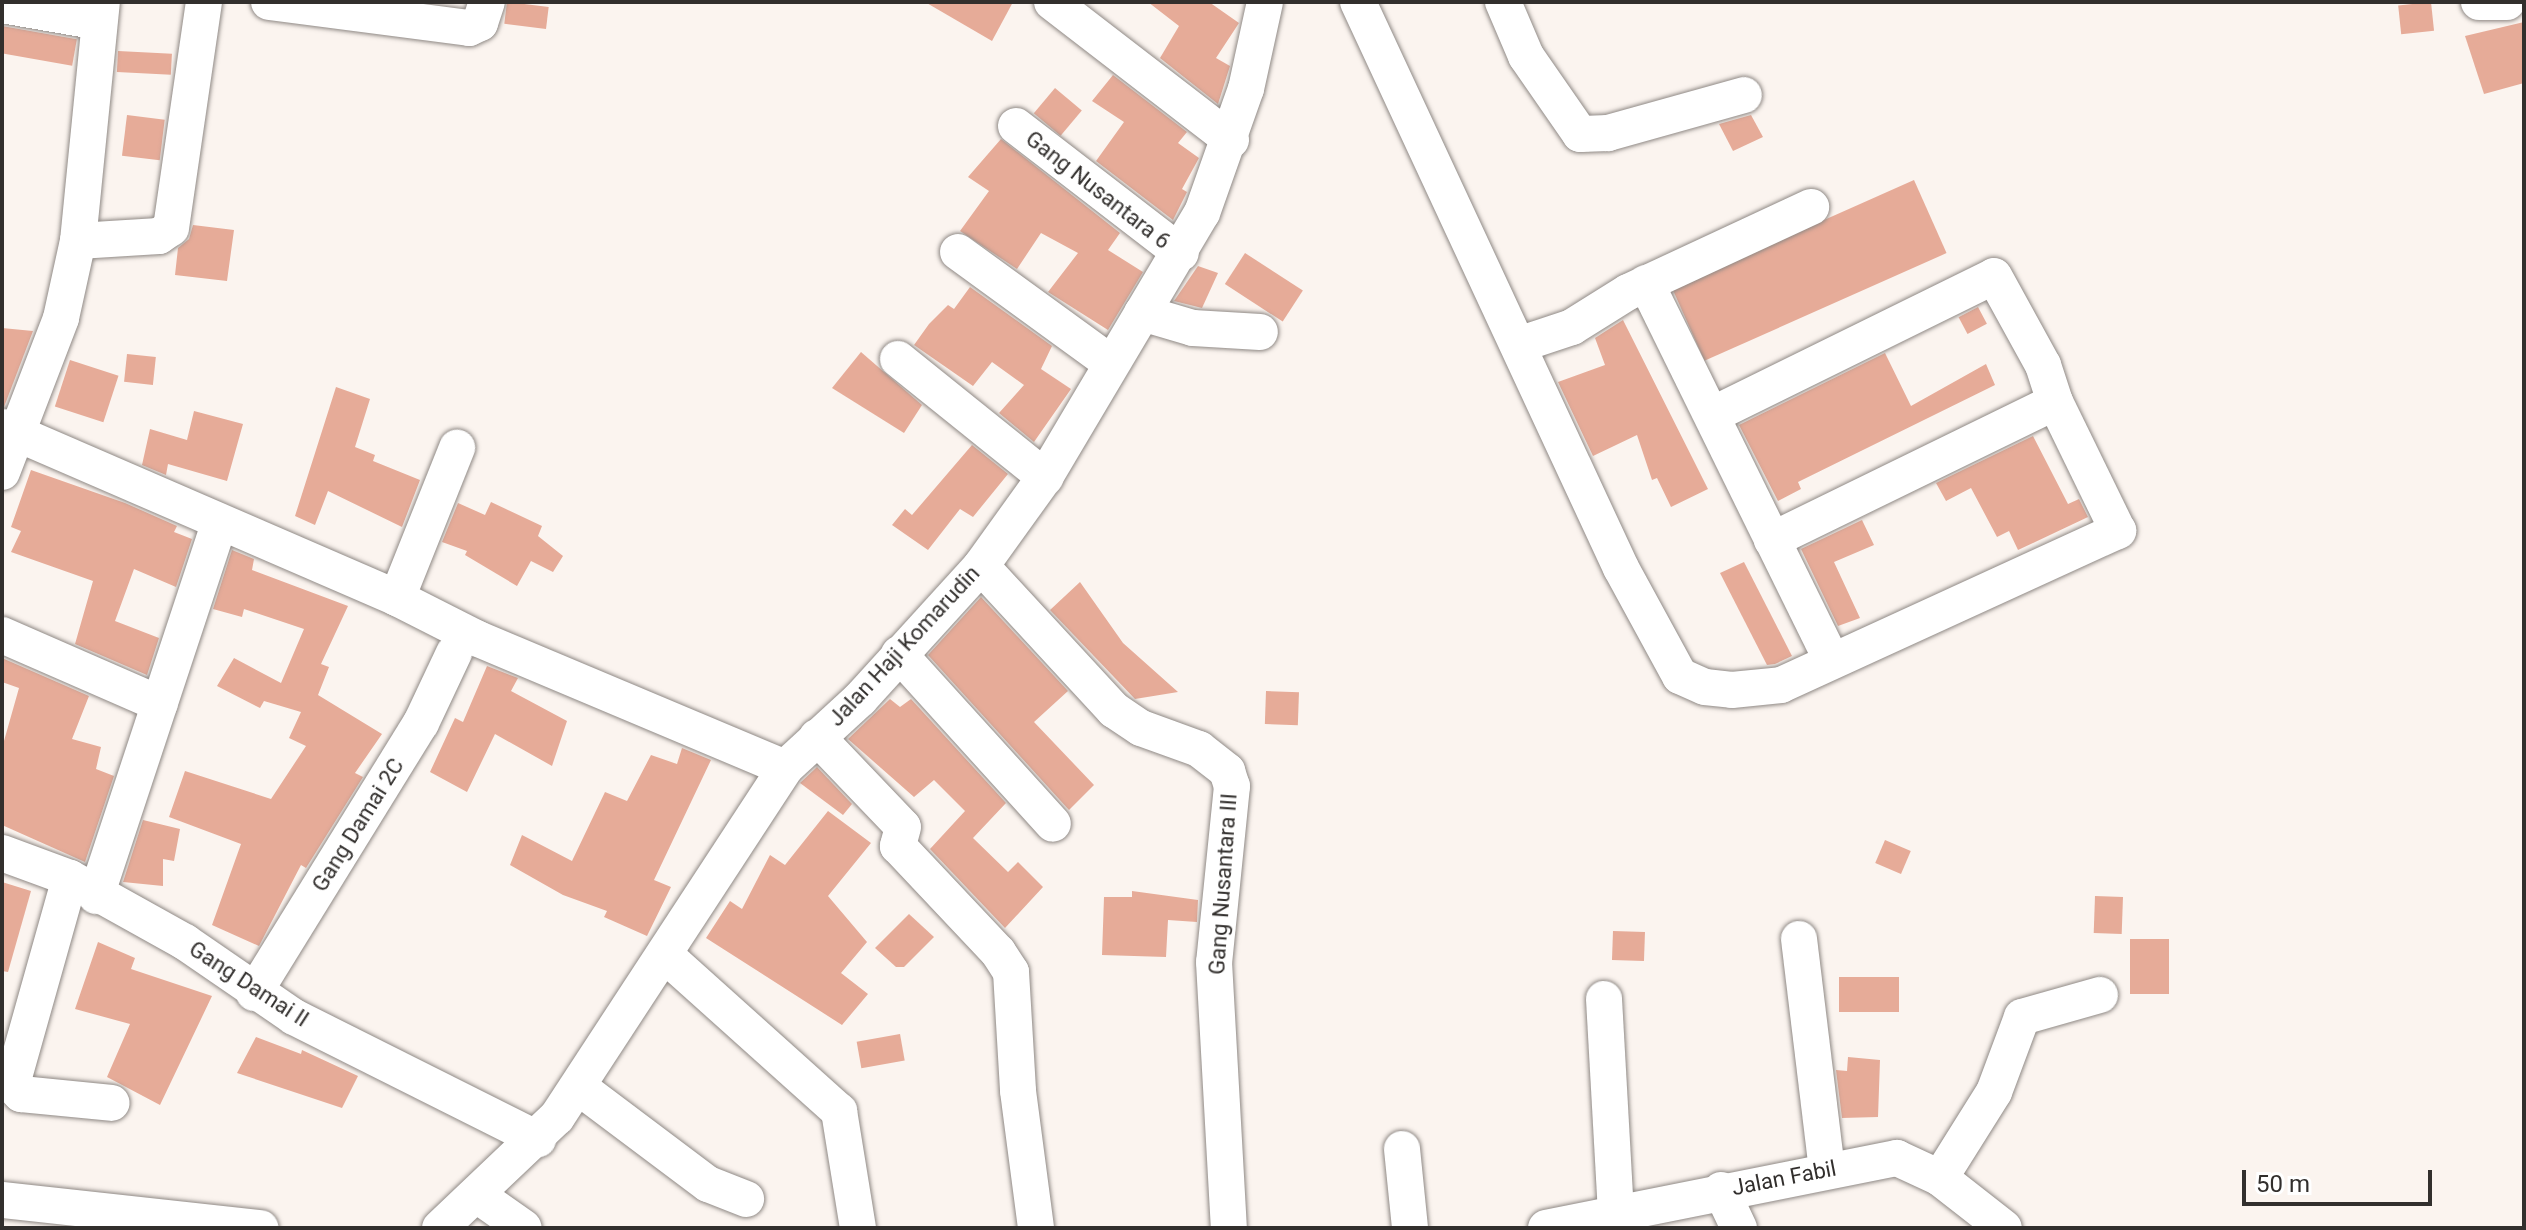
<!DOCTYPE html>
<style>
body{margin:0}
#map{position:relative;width:2526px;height:1230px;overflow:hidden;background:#fbf4ef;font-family:Roboto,sans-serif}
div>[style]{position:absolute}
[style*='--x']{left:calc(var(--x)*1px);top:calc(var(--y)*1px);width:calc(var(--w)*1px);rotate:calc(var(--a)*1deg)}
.building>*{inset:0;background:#e6ab98;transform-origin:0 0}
.roads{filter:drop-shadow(0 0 2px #8f8985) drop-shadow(0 0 2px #8f8985)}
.minor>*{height:36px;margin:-18px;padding:0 18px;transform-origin:18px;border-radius:18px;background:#fff}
span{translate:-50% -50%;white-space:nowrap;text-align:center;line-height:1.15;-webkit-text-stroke:6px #fff;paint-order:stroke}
.street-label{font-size:22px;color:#322f2d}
.frame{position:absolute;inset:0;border:4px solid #322f2d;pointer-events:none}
.scale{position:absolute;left:2242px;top:1170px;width:190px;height:36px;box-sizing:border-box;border:4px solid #322f2d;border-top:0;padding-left:10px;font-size:24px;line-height:28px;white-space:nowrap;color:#322f2d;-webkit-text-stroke:6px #fff;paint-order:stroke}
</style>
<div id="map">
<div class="building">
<div style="left:507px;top:2px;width:42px;height:22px;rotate:7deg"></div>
<div style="clip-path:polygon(925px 2px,1013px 2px,992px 41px)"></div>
<div style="clip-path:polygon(1148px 2px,1209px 2px,1239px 23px,1216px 58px,1230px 66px,1218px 104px,1160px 58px,1179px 26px)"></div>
<div style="left:2431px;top:2px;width:29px;height:33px;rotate:84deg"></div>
<div style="clip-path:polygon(2524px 22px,2524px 83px,2484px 94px,2465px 36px)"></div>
<div style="left:2px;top:26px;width:76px;height:27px;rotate:10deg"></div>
<div style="left:118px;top:51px;width:54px;height:21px;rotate:3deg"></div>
<div style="clip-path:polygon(1113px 75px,1187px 132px,1178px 143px,1199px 158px,1182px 189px,1187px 192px,1173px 220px,1096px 161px,1124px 122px,1092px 101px)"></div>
<div style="left:1055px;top:88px;width:35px;height:33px;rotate:40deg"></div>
<div style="left:127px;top:115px;width:38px;height:41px;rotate:7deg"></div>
<div style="clip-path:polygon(1751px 115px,1763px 137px,1733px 151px,1719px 124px)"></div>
<div style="clip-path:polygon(1001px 139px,1120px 233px,1108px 250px,1143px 272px,1108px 330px,1048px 292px,1078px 253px,1041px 233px,1017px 269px,960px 231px,989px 191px,968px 177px)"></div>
<div style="left:1914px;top:180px;width:80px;height:265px;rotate:66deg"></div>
<div style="clip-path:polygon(193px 225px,234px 230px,227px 281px,175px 275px,178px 248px,189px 239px)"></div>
<div style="left:1245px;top:253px;width:69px;height:37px;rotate:33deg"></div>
<div style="clip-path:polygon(1198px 266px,1218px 273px,1202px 308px,1174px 301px)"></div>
<div style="clip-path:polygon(970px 287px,1052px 346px,1041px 369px,1071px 389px,1034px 442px,999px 413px,1024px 385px,992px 362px,973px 386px,914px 345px,929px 324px,948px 305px,954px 309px)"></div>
<div style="left:1978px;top:307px;width:19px;height:22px;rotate:62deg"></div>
<div style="clip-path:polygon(1623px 320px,1708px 489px,1671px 507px,1657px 478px,1652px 480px,1637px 435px,1593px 456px,1558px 382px,1605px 365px,1595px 338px)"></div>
<div style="clip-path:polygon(2px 328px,33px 331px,4px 407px,2px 406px)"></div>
<div style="clip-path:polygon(861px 352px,922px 405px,904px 433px,832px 388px)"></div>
<div style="clip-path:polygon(1885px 353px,1911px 406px,1986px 364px,1995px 385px,1798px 482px,1801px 489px,1778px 501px,1739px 425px)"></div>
<div style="left:127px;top:354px;width:29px;height:28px;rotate:6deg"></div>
<div style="left:70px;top:360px;width:51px;height:49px;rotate:18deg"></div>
<div style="clip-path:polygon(336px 387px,370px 399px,355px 447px,375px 455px,373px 461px,420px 480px,402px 527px,328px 491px,315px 525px,295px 516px)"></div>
<div style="clip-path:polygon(194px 411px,243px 424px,227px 481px,168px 464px,166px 475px,142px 465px,150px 429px,187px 440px)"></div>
<div style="clip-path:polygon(2033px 436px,2068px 504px,2079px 499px,2088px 517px,2018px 550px,2009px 531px,1997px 537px,1971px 488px,1946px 501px,1936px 483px)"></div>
<div style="clip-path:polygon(972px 445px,1008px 474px,973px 517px,960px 509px,928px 550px,892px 525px,905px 509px,912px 515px)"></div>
<div style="clip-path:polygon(31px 470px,125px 503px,177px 526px,174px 532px,192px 539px,176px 587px,134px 569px,115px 621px,159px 638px,147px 675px,75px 644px,93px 581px,11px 552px,21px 531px,11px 527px)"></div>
<div style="clip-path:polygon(491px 502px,542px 526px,538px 536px,563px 556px,553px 572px,531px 561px,517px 586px,465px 555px,467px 551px,442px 542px,458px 503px,485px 515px)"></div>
<div style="clip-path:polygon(1862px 520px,1874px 545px,1834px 562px,1860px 618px,1838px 626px,1801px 549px)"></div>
<div style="clip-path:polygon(232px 550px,254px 559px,252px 570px,348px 606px,321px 664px,329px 667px,318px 695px,382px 734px,355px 773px,363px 777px,306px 868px,301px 865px,259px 946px,212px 925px,241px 844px,169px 817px,185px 771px,271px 799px,306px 746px,289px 738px,301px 712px,264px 701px,260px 708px,217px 686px,234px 658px,281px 683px,304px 629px,244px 609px,242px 617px,213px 609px)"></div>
<div style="clip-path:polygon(1744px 562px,1792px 656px,1775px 664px,1767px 665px,1720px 573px)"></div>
<div style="clip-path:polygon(1080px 582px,1123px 643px,1178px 692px,1135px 699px,1050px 610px)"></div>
<div style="clip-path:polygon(981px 597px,1068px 691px,1034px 722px,1094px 785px,1069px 810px,928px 655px)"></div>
<div style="clip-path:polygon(2px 658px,89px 696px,72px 739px,101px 747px,96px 769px,114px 776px,85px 862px,2px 825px,2px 748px,19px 688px,2px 682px)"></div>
<div style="clip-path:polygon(487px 666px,518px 678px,511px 691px,567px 721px,552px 766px,495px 734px,467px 792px,430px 772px,455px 718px,463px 722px)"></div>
<div style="left:1266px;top:691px;width:33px;height:33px;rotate:2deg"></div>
<div style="clip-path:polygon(890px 699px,900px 707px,911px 699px,1006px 803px,973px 838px,1008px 872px,1018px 862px,1043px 887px,1005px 928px,930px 849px,965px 811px,934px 780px,914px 797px,848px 739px)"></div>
<div style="clip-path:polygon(682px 748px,711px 760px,654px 880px,671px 887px,647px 936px,604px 917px,607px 911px,563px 895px,510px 865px,522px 835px,572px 861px,605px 792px,627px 801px,651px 755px,677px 764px)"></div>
<div style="clip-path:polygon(817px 767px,852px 804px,843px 815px,800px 783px)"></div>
<div style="clip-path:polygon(828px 811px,871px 843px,828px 896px,867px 942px,841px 973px,868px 994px,842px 1025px,706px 938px,730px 901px,742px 909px,770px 855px,785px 865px)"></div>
<div style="clip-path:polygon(143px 820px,180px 829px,174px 861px,163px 859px,163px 886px,123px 882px)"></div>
<div style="left:1885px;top:840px;width:28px;height:25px;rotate:23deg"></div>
<div style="clip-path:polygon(2px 882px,31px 891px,8px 972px,2px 971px)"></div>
<div style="clip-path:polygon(1132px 891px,1198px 900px,1197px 922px,1168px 920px,1166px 957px,1102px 955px,1104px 897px,1132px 897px)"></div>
<div style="left:2095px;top:896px;width:28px;height:37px;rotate:2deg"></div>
<div style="clip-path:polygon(909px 914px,934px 937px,904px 967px,896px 967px,875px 948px)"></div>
<div style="left:1613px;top:931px;width:32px;height:29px;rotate:2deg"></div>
<div style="left:2130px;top:939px;width:39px;height:55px"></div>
<div style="clip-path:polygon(98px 942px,135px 958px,131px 969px,212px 996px,160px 1105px,107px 1077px,130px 1024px,75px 1009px)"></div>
<div style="left:1899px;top:977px;width:35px;height:60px;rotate:90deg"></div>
<div style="left:900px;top:1034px;width:27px;height:44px;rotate:80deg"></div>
<div style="clip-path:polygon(256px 1037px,301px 1054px,302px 1050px,358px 1076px,342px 1108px,237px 1073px)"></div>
<div style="clip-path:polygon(1848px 1057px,1880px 1060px,1878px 1117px,1842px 1118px,1836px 1070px,1847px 1071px)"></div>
</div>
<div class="roads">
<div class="minor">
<div style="--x:269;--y:2;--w:202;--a:7.4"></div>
<div style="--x:469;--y:28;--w:12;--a:-24"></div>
<div style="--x:480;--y:23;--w:22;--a:-72"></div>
<div style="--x:1052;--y:2;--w:226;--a:37.6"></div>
<div style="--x:1358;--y:2;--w:624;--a:65.08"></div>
<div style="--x:1621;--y:568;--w:123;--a:61.4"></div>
<div style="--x:1680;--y:676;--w:27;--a:24"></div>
<div style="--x:1705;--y:687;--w:27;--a:6"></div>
<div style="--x:1732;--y:690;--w:49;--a:-5.8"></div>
<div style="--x:1781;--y:685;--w:371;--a:-24.6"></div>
<div style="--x:2118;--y:531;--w:144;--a:-116"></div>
<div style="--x:1503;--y:2;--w:59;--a:66.9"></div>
<div style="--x:1526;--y:56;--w:95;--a:55.3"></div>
<div style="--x:1580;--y:134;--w:28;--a:-2"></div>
<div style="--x:1608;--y:133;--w:141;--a:-15.6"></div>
<div style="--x:2479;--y:2;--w:28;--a:0"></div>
<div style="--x:2;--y:5;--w:98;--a:9.9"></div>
<div style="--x:1016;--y:126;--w:208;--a:37.6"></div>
<div style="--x:78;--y:241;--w:81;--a:-3.5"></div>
<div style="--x:159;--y:236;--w:14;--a:-34"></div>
<div style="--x:171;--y:228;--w:228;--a:-81.7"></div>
<div style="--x:958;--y:252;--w:189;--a:36"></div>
<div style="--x:1646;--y:283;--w:421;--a:63.8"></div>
<div style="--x:1142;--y:313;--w:53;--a:16.4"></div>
<div style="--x:1193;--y:328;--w:67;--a:3.4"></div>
<div style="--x:1521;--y:344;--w:54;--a:-18.4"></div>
<div style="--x:1572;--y:327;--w:66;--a:-32"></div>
<div style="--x:1628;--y:292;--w:202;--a:-24.9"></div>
<div style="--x:898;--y:359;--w:189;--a:38.8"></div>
<div style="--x:1712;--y:415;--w:314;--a:-26.2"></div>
<div style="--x:1994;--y:276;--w:102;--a:61.2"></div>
<div style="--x:2043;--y:365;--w:39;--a:72"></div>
<div style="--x:2055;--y:402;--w:315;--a:154"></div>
<div style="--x:2;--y:427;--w:430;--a:23.4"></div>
<div style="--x:397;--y:598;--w:89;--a:26.9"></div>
<div style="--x:476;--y:638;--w:335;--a:22.8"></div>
<div style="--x:2;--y:472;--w:165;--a:-69"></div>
<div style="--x:61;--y:318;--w:79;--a:-77.6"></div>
<div style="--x:78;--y:241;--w:240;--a:-84.3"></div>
<div style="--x:981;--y:566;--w:196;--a:47.3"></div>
<div style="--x:1114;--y:710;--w:32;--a:34"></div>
<div style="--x:1141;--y:728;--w:62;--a:19.9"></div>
<div style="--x:1199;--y:749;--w:36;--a:38"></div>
<div style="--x:1227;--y:771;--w:16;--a:72"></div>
<div style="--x:1232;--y:786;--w:177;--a:95.8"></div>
<div style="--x:1214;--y:962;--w:266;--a:86.8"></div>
<div style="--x:397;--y:598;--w:162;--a:-68.2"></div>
<div style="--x:2;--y:635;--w:172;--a:23.6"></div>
<div style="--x:899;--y:654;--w:229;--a:47.8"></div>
<div style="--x:817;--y:737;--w:124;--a:46.3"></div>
<div style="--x:903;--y:827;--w:20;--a:105"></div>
<div style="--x:898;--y:846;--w:146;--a:46.7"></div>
<div style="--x:998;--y:952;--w:24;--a:57"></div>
<div style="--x:1011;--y:972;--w:119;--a:86.6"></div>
<div style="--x:1018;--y:1091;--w:138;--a:82.5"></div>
<div style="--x:2;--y:853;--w:72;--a:20.2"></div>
<div style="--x:70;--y:878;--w:132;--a:29.1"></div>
<div style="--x:185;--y:942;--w:132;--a:34.5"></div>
<div style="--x:294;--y:1017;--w:273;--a:26.6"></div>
<div style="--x:70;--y:878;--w:215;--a:105.7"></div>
<div style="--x:12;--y:1085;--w:13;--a:45"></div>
<div style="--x:21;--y:1094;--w:91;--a:5.6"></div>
<div style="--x:96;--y:896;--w:393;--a:-71.7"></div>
<div style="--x:1799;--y:939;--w:232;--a:83.1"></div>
<div style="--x:665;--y:955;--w:234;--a:41.9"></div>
<div style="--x:839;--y:1111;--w:119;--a:80.8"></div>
<div style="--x:254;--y:993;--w:317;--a:-58.3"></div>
<div style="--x:421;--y:723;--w:77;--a:-64.8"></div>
<div style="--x:1604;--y:999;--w:212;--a:86.8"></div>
<div style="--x:580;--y:1088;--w:160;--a:36.9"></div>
<div style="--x:708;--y:1184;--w:41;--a:21.5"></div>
<div style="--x:1402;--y:1149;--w:79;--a:84.2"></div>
<div style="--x:1940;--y:1178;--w:102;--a:-57.9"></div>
<div style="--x:1994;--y:1092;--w:80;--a:-69.5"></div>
<div style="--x:2022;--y:1017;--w:81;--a:-15.8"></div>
<div style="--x:1721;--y:1190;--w:42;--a:64.7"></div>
<div style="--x:477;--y:1195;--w:57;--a:35.1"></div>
<div style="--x:2;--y:1200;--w:260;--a:6.2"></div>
<div style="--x:440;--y:1228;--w:161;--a:-43.5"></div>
<div style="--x:557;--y:1117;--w:417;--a:-56.8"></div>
<div style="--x:785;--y:768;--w:102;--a:-42.6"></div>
<div style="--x:860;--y:699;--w:180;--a:-47.7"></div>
<div style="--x:981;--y:566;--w:110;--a:-54.3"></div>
<div style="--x:1045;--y:477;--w:307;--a:-59.3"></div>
<div style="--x:1202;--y:213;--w:132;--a:-70.5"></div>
<div style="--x:1246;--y:89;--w:89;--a:-77.7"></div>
<div style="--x:1546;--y:1228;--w:358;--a:-11.3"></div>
<div style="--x:1897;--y:1158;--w:47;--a:24.9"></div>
<div style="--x:1940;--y:1178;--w:81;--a:38"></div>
</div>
</div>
<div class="street-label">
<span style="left:1098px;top:190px;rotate:38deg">Gang Nusantara 6</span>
<span style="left:904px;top:646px;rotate:-47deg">Jalan Haji Komarudin</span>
<span style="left:358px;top:825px;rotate:-58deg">Gang Damai 2C</span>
<span style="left:1223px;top:884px;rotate:-86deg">Gang Nusantara III</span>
<span style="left:249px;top:984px;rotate:33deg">Gang Damai II</span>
<span style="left:1784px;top:1178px;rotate:-11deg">Jalan Fabil</span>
</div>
<div class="frame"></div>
<div class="scale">50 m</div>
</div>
